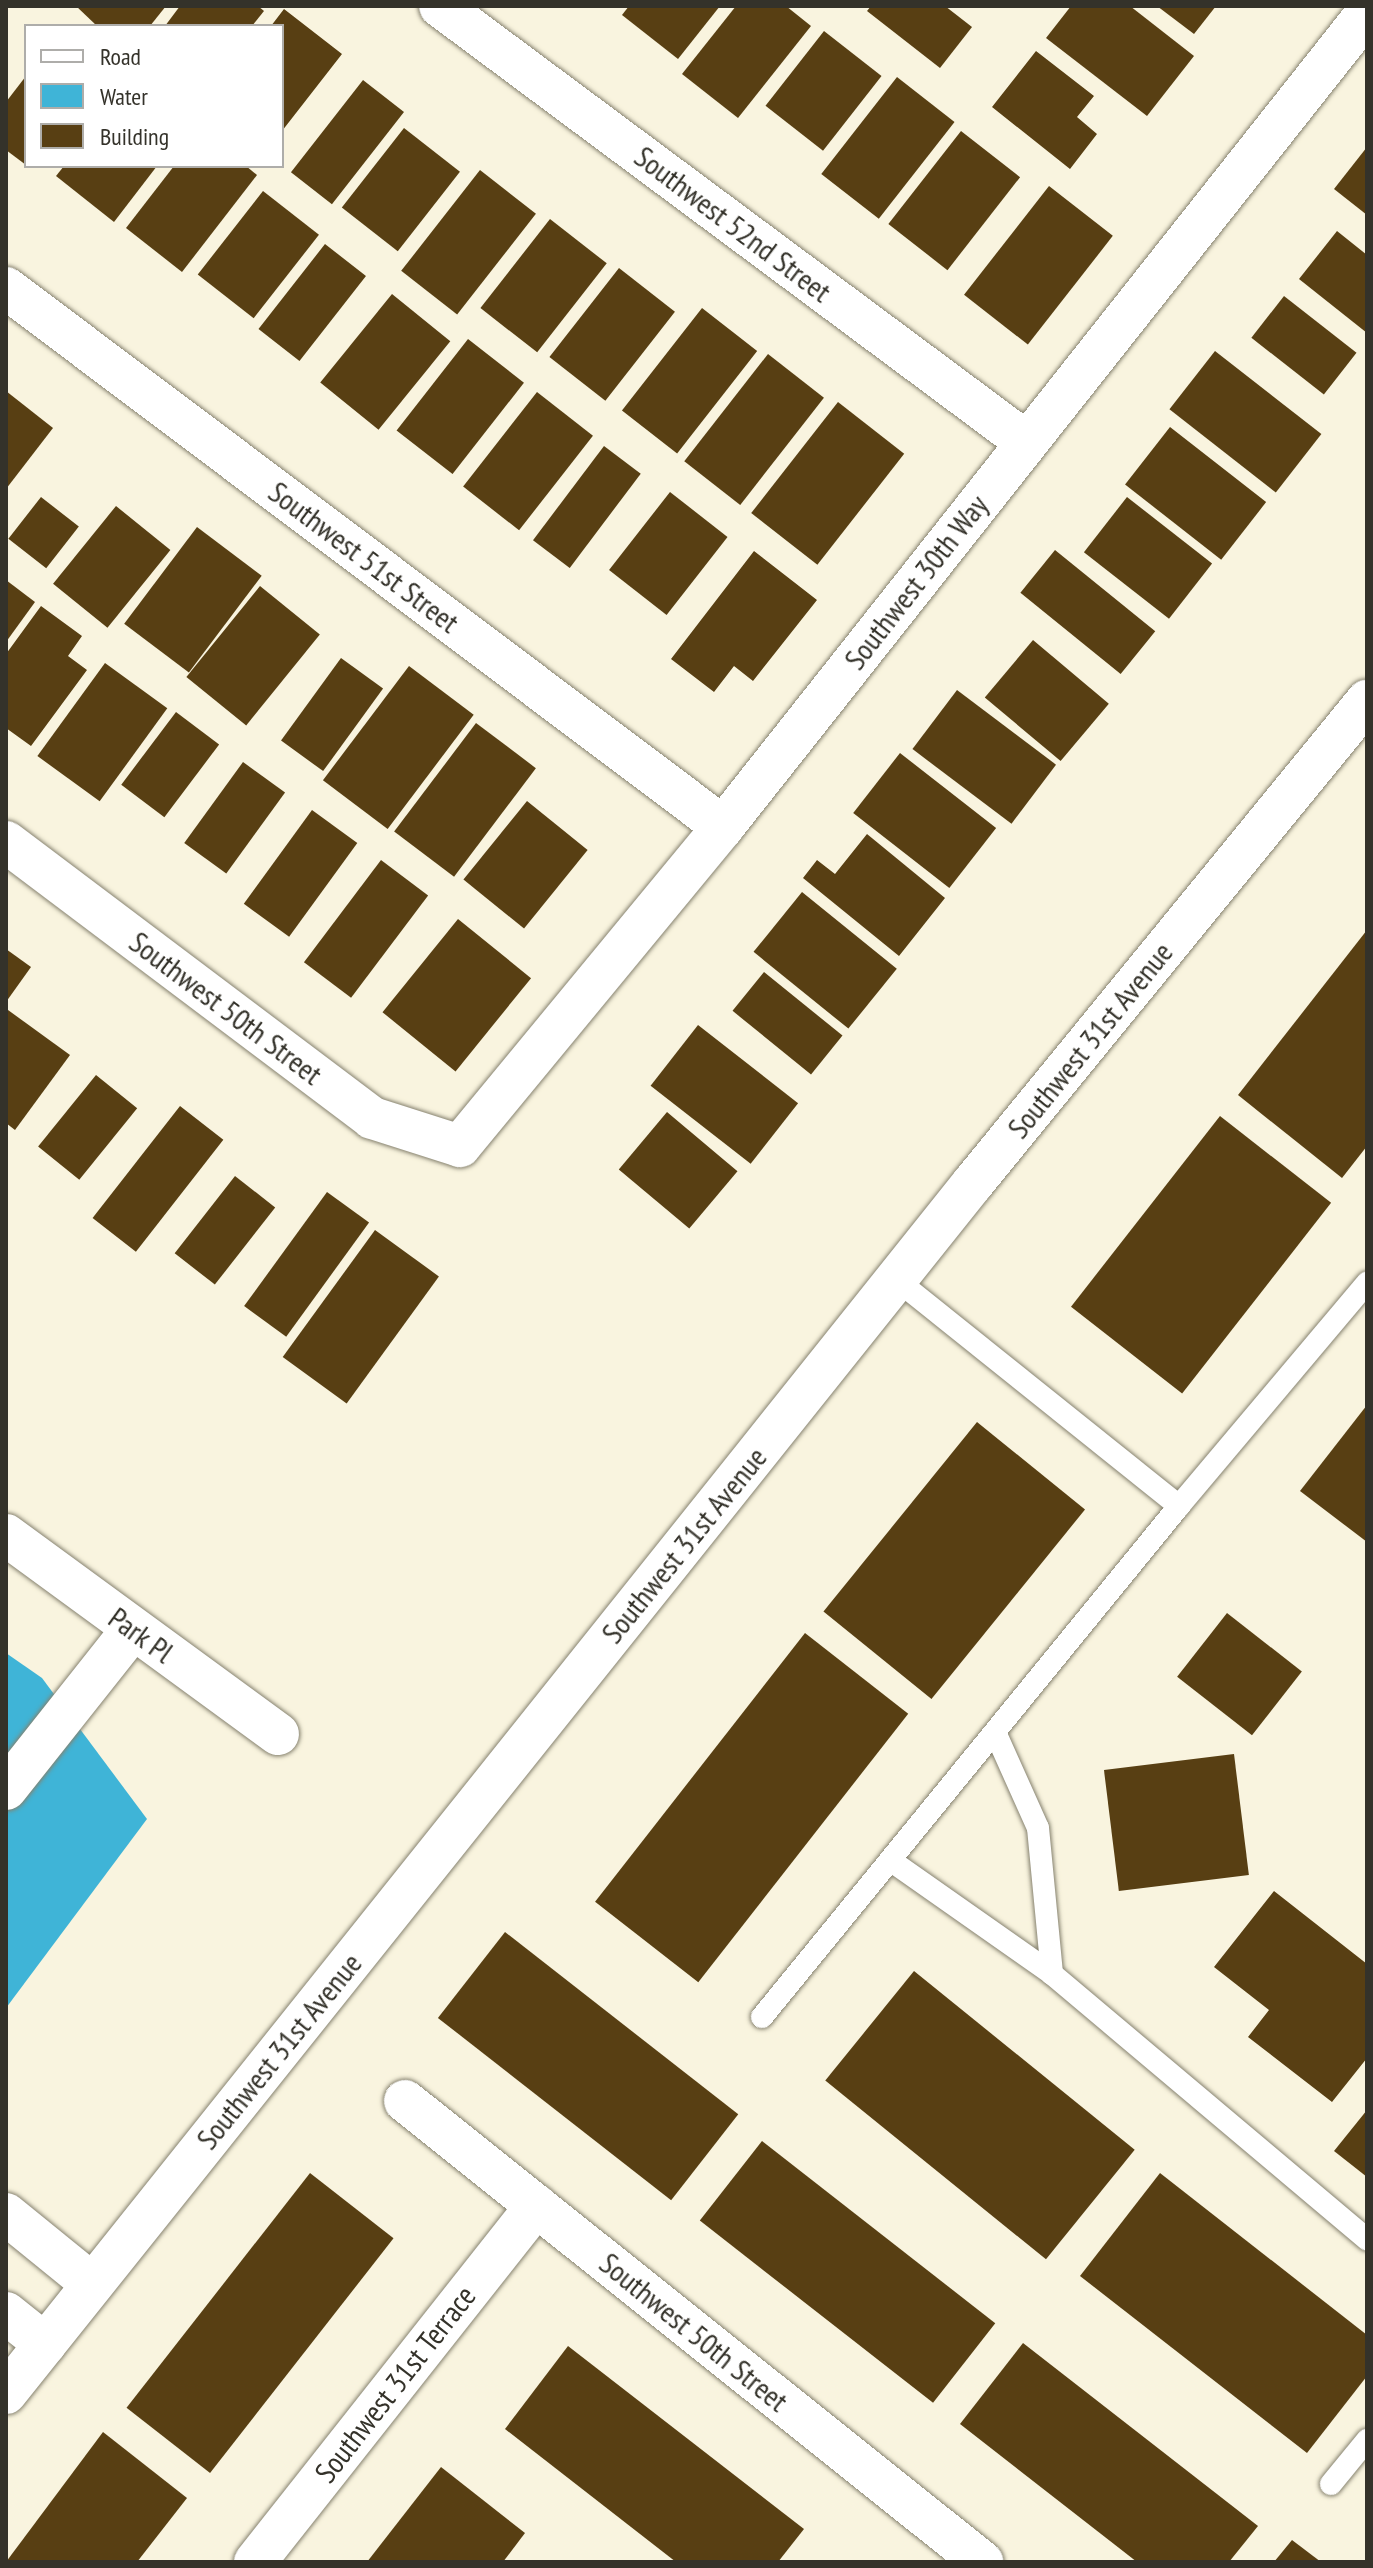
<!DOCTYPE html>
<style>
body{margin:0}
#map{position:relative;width:1373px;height:2568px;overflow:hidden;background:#f9f4df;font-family:"PT Sans Narrow",sans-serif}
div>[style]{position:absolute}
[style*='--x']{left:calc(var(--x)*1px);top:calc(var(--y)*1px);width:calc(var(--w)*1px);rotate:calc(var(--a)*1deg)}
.water>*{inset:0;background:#3fb4d7}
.building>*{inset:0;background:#583f13;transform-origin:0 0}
.roads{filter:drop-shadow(0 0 2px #86826f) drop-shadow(0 0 2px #86826f)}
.lane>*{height:22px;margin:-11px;padding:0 11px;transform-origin:11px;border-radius:11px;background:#fff}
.street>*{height:42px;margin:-21px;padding:0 21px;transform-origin:21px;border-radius:21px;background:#fff}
span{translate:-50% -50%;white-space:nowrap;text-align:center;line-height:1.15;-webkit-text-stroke:8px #fff;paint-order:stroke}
.street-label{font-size:30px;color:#34322a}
.frame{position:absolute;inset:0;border:8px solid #34322a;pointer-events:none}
.legend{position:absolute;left:24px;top:24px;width:260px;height:144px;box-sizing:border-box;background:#fff;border:2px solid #aeadaa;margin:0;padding:10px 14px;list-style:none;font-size:24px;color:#34322a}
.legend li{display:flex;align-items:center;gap:16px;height:40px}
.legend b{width:40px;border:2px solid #aeadaa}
</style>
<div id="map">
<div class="water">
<div style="clip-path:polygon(6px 1653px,42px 1678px,147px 1819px,6px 2008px)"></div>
</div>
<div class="building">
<div style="clip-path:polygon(76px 6px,166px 6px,150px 26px,97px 26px)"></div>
<div style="clip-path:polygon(180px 6px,258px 6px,264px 11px,252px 26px,165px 26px)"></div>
<div style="clip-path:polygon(629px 6px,720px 6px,678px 59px,622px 15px)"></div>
<div style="clip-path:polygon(736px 6px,786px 6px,811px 26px,738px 118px,682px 74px)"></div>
<div style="clip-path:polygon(871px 6px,945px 6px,972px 27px,940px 68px,867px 11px)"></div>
<div style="clip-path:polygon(1071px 6px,1130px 6px,1194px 56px,1147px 116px,1046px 38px)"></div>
<div style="clip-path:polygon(1157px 6px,1216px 6px,1194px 34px)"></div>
<div style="clip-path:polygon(284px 9px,342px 54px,282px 131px,282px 26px,271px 26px)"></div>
<div style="left:824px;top:31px;width:73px;height:95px;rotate:38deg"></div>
<div style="clip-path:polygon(1036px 51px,1094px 96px,1077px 117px,1097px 134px,1070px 169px,992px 107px)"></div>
<div style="clip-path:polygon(26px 76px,26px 165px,6px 150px,6px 102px)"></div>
<div style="left:897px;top:77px;width:73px;height:123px;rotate:38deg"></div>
<div style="left:363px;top:80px;width:52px;height:117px;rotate:38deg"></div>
<div style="left:404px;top:128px;width:71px;height:101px;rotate:38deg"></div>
<div style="left:961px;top:131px;width:75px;height:118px;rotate:38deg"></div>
<div style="clip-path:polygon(1367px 147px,1367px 215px,1334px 189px)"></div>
<div style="clip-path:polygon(64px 166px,157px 166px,114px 222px,56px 176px)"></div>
<div style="clip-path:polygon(174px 166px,246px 166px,257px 175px,182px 272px,126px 228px)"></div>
<div style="left:480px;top:170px;width:71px;height:128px;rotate:38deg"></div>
<div style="left:1049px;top:186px;width:81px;height:138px;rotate:38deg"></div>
<div style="left:263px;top:191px;width:71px;height:106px;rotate:38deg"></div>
<div style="left:550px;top:219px;width:72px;height:113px;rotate:38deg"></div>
<div style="clip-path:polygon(1337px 231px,1367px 255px,1367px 333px,1299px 279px)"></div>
<div style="left:325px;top:244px;width:52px;height:108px;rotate:38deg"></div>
<div style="left:619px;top:268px;width:71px;height:113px;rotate:38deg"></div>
<div style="left:392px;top:294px;width:75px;height:114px;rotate:39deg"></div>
<div style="left:1284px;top:296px;width:92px;height:53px;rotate:38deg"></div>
<div style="left:702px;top:308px;width:70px;height:130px;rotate:38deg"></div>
<div style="left:468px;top:339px;width:71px;height:116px;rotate:38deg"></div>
<div style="left:1215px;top:351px;width:135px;height:74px;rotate:38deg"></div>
<div style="left:768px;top:354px;width:71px;height:136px;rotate:38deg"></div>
<div style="clip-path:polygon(6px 391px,53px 428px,6px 489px)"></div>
<div style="left:537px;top:392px;width:71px;height:120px;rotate:38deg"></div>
<div style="left:838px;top:402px;width:84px;height:141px;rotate:38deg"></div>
<div style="left:1170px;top:427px;width:122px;height:73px;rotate:38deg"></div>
<div style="left:604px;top:446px;width:46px;height:118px;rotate:37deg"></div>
<div style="left:670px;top:492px;width:73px;height:99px;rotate:38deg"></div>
<div style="left:41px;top:497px;width:48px;height:53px;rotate:38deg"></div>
<div style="left:1127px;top:497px;width:108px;height:70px;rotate:38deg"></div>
<div style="left:116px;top:506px;width:70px;height:100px;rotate:39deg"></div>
<div style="left:197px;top:527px;width:81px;height:121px;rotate:37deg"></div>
<div style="left:1055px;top:550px;width:129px;height:55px;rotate:39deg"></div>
<div style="clip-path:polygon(754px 551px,817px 600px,753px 681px,734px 666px,714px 692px,671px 659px)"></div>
<div style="clip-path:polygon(6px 580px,35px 602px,6px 642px)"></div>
<div style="left:260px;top:586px;width:77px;height:117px;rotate:39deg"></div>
<div style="clip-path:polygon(41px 606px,82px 636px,68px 656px,87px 670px,31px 746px,6px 728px,6px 654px)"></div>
<div style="left:1033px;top:640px;width:99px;height:75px;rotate:40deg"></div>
<div style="left:341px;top:658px;width:52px;height:102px;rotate:36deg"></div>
<div style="left:105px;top:663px;width:77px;height:115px;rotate:36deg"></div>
<div style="left:409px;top:666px;width:81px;height:143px;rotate:37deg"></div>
<div style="left:957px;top:690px;width:124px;height:74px;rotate:37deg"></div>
<div style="left:176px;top:712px;width:54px;height:91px;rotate:37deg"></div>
<div style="left:476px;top:723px;width:75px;height:136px;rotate:37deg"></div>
<div style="left:900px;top:753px;width:122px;height:76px;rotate:38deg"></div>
<div style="left:243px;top:762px;width:52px;height:100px;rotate:36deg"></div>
<div style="left:527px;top:801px;width:78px;height:101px;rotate:39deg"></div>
<div style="left:312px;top:810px;width:56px;height:116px;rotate:36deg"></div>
<div style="clip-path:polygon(867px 834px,945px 898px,899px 956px,803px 878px,817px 860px,835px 874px)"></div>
<div style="left:381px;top:860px;width:59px;height:128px;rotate:37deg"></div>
<div style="left:802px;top:892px;width:122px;height:77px;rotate:39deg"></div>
<div style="left:458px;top:919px;width:94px;height:120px;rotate:39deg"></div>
<div style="clip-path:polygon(1367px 930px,1367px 1146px,1342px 1178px,1238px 1095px)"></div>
<div style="clip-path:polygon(6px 949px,31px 967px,6px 1002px)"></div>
<div style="left:764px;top:972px;width:101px;height:50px;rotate:39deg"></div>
<div style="clip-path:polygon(8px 1010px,70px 1055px,15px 1130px,6px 1123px)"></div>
<div style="left:698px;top:1025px;width:127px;height:77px;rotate:38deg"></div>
<div style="left:96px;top:1075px;width:53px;height:92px;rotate:39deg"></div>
<div style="left:180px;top:1106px;width:55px;height:142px;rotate:38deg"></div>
<div style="left:667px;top:1112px;width:92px;height:75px;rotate:40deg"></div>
<div style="left:1220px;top:1116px;width:141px;height:242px;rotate:38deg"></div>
<div style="left:235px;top:1176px;width:51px;height:98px;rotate:38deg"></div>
<div style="left:327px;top:1192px;width:52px;height:141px;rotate:36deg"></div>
<div style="left:375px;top:1230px;width:79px;height:157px;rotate:36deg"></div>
<div style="clip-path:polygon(1367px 1405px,1367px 1542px,1300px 1491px)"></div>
<div style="left:977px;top:1422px;width:139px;height:244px;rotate:39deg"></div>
<div style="left:1227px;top:1613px;width:95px;height:81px;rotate:38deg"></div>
<div style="left:805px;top:1633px;width:131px;height:341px;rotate:38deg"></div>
<div style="left:1234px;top:1754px;width:122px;height:131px;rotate:83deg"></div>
<div style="clip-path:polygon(1274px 1891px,1367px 1964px,1367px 2058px,1332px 2102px,1248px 2037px,1269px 2010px,1214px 1967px)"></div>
<div style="left:505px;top:1932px;width:296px;height:109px;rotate:38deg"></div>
<div style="left:914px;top:1971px;width:284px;height:141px;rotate:39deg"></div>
<div style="clip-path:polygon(1367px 2110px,1367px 2177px,1334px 2151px)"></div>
<div style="left:762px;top:2141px;width:296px;height:101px;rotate:38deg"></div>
<div style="left:310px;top:2173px;width:106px;height:298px;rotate:38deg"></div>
<div style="clip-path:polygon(1160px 2173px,1367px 2335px,1367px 2376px,1307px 2453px,1080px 2276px)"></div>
<div style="clip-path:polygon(1023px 2343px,1258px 2526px,1229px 2562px,1137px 2562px,960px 2424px)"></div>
<div style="clip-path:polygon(568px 2346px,804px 2529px,778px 2562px,676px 2562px,505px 2429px)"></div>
<div style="clip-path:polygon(103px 2432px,187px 2498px,137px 2562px,6px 2562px)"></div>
<div style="clip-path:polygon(441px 2467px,525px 2533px,503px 2562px,367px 2562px)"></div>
<div style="clip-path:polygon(1292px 2540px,1321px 2562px,1274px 2562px)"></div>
</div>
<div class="roads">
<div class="lane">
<div style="--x:1179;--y:1506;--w:292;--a:-49.9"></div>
<div style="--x:995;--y:1732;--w:105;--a:65.9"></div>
<div style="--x:1038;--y:1828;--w:147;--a:84.5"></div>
<div style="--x:890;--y:1860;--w:198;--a:35.1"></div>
<div style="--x:1052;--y:1974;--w:412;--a:40.1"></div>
<div style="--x:762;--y:2017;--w:660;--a:-50.78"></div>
<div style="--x:1179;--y:1506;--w:363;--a:-141.3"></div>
<div style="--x:1331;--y:2484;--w:57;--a:-50.7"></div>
</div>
<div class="street">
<div style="--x:440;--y:6;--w:730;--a:36.65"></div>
<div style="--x:6;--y:288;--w:897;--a:36.93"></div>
<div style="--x:6;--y:842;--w:458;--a:37"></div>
<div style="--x:372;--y:1118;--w:92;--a:17.7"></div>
<div style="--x:460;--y:1146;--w:413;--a:-50.5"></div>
<div style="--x:723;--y:827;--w:1038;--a:-51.65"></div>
<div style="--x:6;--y:1535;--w:337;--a:36.2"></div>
<div style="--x:6;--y:1789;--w:203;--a:-51.6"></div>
<div style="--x:405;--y:2101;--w:739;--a:38.62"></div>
<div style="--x:6;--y:2214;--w:111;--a:39.1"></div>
<div style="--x:6;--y:2313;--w:50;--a:38.5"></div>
<div style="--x:6;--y:2393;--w:1549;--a:-51.37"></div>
<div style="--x:973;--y:1183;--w:623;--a:-50.74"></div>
<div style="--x:255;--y:2562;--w:454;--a:-51.7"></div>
</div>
</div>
<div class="street-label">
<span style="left:733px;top:224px;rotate:37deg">Southwest 52nd Street</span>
<span style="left:364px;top:557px;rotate:37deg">Southwest 51st Street</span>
<span style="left:916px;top:582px;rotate:-52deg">Southwest 30th Way</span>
<span style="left:226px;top:1008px;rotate:37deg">Southwest 50th Street</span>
<span style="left:1090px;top:1040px;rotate:-51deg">Southwest 31st Avenue</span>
<span style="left:684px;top:1545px;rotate:-51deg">Southwest 31st Avenue</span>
<span style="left:141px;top:1635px;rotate:36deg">Park Pl</span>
<span style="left:279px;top:2051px;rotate:-51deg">Southwest 31st Avenue</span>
<span style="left:694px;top:2332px;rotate:39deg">Southwest 50th Street</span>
<span style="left:395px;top:2384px;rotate:-52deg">Southwest 31st Terrace</span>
</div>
<div class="frame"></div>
<ul class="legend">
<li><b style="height:10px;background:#fff"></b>Road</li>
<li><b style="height:22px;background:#3fb4d7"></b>Water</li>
<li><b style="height:22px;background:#583f13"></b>Building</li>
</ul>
</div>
